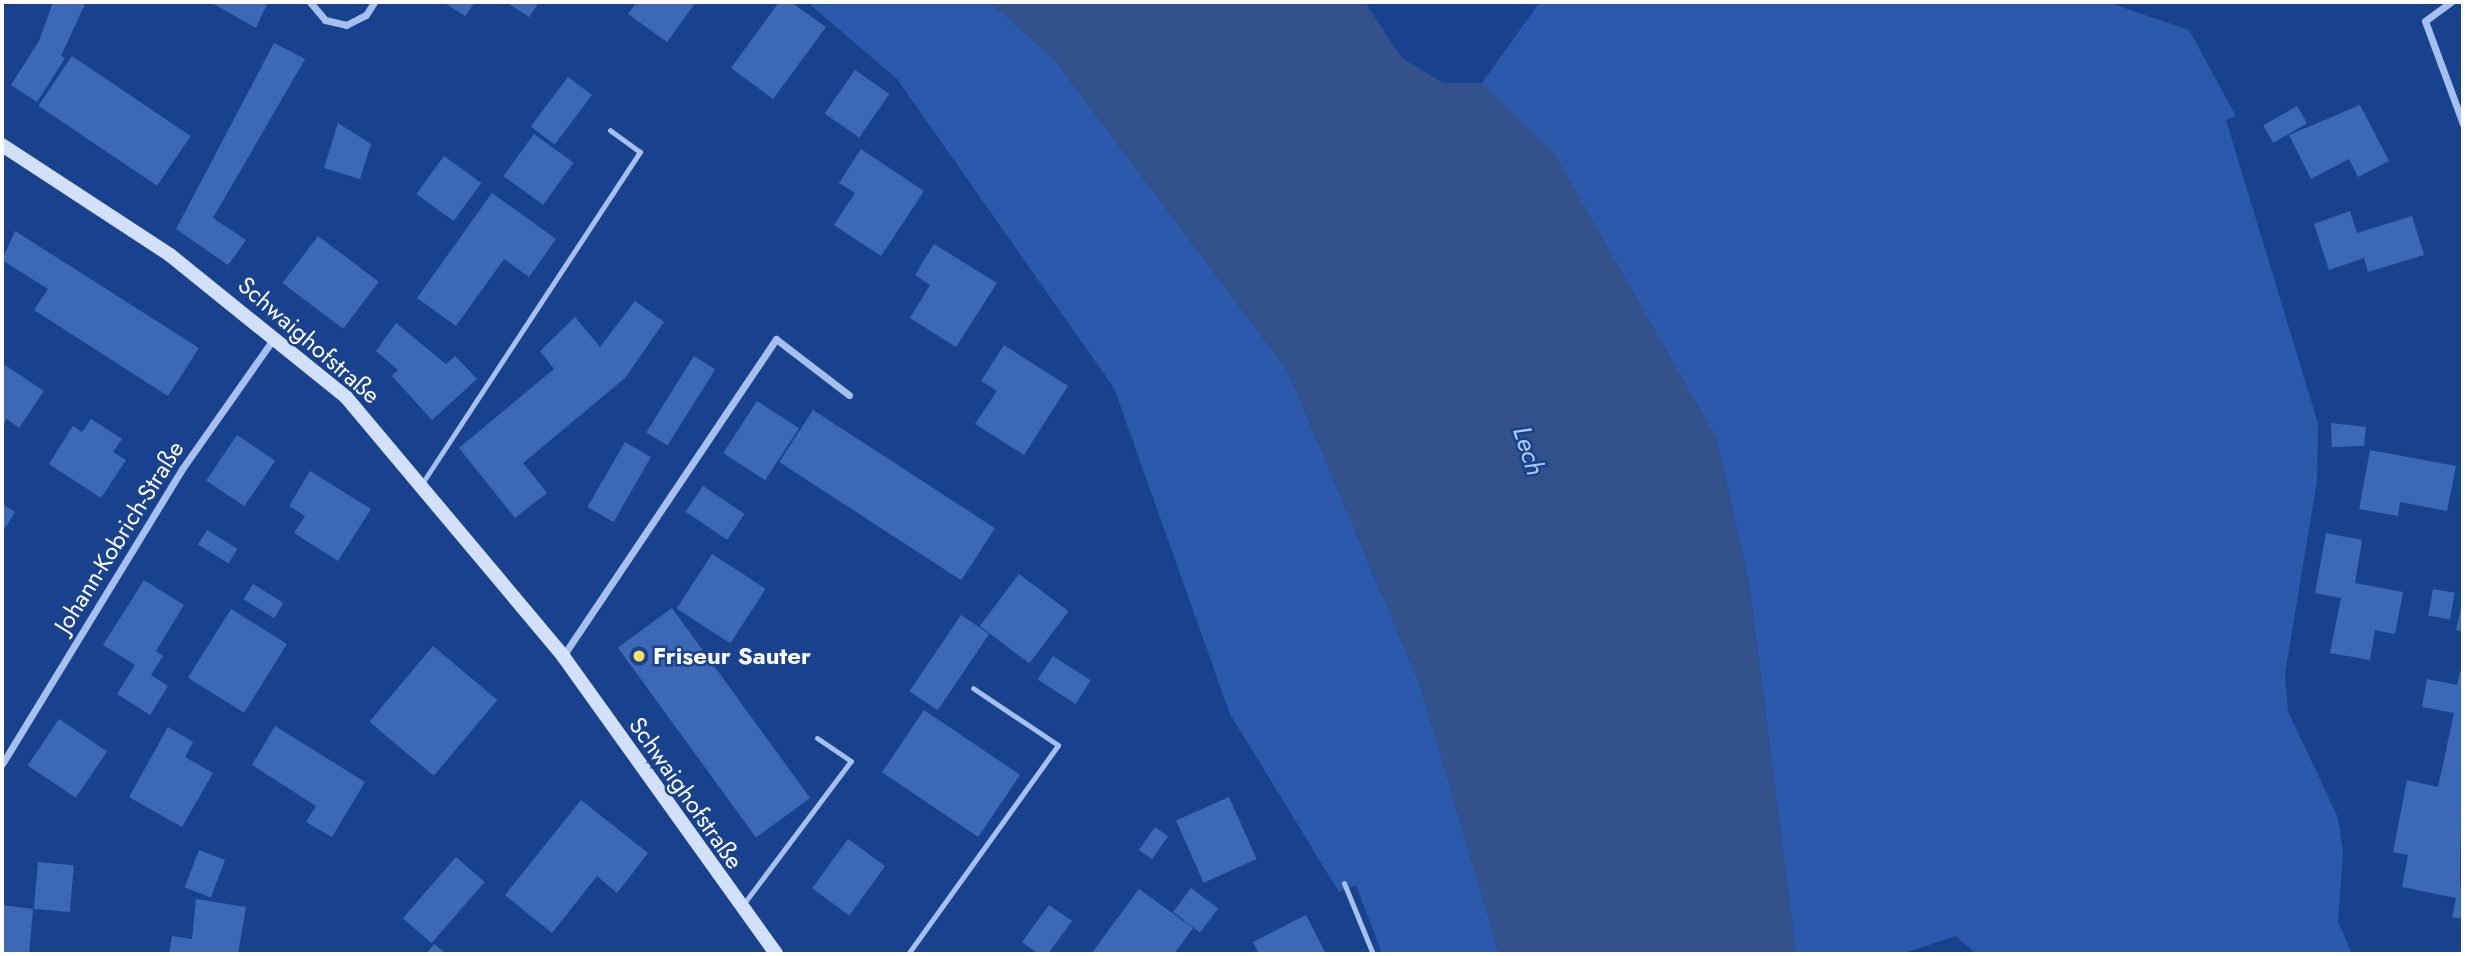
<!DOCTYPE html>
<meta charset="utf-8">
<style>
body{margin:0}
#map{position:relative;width:2465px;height:956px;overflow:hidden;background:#19428e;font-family:Jost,sans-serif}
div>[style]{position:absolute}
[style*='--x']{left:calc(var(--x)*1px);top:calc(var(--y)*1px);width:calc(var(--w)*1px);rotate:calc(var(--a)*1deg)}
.green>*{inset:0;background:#2b5aad}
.water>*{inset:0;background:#33518a}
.building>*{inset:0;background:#3d68b5;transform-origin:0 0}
.lane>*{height:5px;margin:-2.5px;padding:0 2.5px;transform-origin:2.5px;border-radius:2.5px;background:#a5c0ef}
.street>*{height:7px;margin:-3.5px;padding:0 3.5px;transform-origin:3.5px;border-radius:3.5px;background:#a5c0ef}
.secondary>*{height:14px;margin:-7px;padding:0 7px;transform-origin:7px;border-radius:7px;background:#d3e0fa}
.dots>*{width:19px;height:19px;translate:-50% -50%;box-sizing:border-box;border:4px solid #19428e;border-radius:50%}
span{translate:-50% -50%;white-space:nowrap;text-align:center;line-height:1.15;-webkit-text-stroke:5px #19428e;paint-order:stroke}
.street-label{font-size:24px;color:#fff}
.poi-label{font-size:24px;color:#fff;font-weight:700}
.left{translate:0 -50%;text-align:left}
.water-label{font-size:26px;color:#b1cbf6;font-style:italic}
.frame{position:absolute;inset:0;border:4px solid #fff;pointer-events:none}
</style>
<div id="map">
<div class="green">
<div style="clip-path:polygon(807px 2px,990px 2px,1054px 59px,1288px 371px,1420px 685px,1499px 954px,1382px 954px,1356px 885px,1339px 892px,1230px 714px,1114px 388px,897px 79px)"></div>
<div style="clip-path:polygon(1540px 2px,2107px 2px,2189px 30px,2236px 116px,2226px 120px,2318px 424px,2317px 481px,2285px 674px,2288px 711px,2338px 818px,2343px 853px,2338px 922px,2352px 954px,1976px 954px,1956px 936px,1902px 954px,1796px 954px,1749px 584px,1716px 437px,1482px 83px)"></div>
</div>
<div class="water">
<div style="clip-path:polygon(990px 2px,1365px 2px,1402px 58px,1443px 83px,1482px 83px,1554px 153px,1716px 437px,1749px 584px,1796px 954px,1499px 954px,1420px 685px,1288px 371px,1054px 59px)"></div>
</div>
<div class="building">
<div style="clip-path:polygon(53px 2px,86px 2px,61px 56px,65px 58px,37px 102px,11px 85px,39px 41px)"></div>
<div style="clip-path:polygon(210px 2px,268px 2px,256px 28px)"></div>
<div style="clip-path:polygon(443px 2px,475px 2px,465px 16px)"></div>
<div style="clip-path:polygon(506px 2px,539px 2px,529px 17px)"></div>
<div style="clip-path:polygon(637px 2px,696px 2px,667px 42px,628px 14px)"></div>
<div style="clip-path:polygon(779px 2px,791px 2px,826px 27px,773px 99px,731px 68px)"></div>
<div style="clip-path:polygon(274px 43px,305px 59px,213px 218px,246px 240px,228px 265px,176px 229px)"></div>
<div style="left:72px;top:56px;width:143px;height:60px;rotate:34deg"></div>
<div style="left:855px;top:70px;width:42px;height:53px;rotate:35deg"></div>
<div style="left:568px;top:77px;width:30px;height:62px;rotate:37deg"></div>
<div style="clip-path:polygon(2360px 105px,2389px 161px,2358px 177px,2349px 159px,2311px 179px,2289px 135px)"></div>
<div style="left:2297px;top:106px;width:20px;height:39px;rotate:60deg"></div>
<div style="clip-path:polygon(338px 123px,371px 144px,360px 179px,324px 168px)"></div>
<div style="left:534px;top:134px;width:49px;height:52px;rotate:36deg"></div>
<div style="clip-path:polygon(861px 149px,924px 191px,881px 256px,834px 225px,855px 193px,839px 183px)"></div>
<div style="left:444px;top:156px;width:46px;height:47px;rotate:36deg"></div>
<div style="clip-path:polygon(492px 193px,556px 239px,529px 277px,504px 259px,456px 326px,417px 298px)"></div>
<div style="clip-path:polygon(2350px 211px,2357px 233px,2412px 216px,2424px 255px,2368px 272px,2364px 258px,2329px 270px,2314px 224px)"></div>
<div style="clip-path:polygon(15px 231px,199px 348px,168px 396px,34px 310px,48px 289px,2px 260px)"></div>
<div style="left:318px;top:236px;width:76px;height:59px;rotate:37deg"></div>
<div style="clip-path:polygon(934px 244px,997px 283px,956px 347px,910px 318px,930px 285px,915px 275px)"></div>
<div style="clip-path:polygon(635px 301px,664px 322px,625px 378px,523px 463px,547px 493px,515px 518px,459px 448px,554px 369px,540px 351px,575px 317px,600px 347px)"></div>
<div style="clip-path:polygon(396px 323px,446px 364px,455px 356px,477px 379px,432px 420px,392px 376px,398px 370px,376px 351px)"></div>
<div style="clip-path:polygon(1004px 345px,1068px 386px,1024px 455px,975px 424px,997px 391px,981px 381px)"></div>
<div style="left:694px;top:356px;width:25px;height:90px;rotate:32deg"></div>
<div style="clip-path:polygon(2px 363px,44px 391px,19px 428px,7px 419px,2px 427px)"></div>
<div style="left:757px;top:401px;width:50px;height:62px;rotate:33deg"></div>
<div style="left:813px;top:410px;width:217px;height:62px;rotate:33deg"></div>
<div style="clip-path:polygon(91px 419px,122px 439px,113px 452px,126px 460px,101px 498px,49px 464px,73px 426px,82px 432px)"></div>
<div style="clip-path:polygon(2331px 423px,2366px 427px,2364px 446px,2332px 447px)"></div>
<div style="left:237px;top:435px;width:46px;height:55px;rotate:34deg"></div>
<div style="left:625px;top:442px;width:30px;height:75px;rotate:30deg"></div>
<div style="clip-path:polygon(2370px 450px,2456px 466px,2447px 511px,2400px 502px,2398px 516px,2359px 509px)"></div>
<div style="clip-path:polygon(310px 471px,371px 509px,338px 561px,294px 533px,305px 516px,289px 506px)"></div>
<div style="left:703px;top:486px;width:50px;height:31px;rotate:34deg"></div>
<div style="clip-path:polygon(2px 504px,15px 512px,2px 533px)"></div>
<div style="left:207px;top:530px;width:36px;height:17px;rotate:32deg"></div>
<div style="clip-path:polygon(2326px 533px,2362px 540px,2355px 583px,2403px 592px,2395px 634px,2375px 630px,2370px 660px,2330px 653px,2341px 598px,2315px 593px)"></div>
<div style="left:712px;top:554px;width:64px;height:65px;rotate:33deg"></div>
<div style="left:1019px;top:574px;width:62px;height:65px;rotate:37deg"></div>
<div style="clip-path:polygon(144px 580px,184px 605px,156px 651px,163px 656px,151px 675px,168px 686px,150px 715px,117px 694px,135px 665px,103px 645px)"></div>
<div style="left:253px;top:584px;width:36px;height:18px;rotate:32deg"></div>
<div style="left:2433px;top:589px;width:22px;height:27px;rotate:10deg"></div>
<div style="clip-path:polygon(2462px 604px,2463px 604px,2463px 632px,2456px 630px)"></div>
<div style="left:672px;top:608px;width:235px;height:67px;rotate:54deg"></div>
<div style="left:231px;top:609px;width:66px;height:81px;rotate:32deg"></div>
<div style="left:961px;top:615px;width:34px;height:92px;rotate:34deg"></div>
<div style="left:433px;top:646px;width:84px;height:99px;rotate:40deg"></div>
<div style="left:1053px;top:656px;width:45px;height:28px;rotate:33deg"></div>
<div style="clip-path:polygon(2463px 661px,2460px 880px,2463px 919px,2452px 917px,2456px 898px,2402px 887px,2408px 855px,2393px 852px,2407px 780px,2438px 787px,2454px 713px,2422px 707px,2427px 679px,2457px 685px)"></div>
<div style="left:924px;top:710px;width:116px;height:75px;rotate:34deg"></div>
<div style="left:59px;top:719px;width:58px;height:56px;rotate:34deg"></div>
<div style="clip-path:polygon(275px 726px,365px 782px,332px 837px,306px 822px,316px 806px,252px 765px)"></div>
<div style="clip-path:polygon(168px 727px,193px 742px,185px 757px,213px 773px,182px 827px,129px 797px)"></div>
<div style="left:1229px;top:797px;width:68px;height:58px;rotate:66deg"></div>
<div style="clip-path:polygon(581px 800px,648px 853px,617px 893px,597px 876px,552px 933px,505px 895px)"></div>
<div style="left:1155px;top:827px;width:16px;height:28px;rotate:35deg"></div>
<div style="left:848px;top:839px;width:46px;height:61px;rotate:36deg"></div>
<div style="left:199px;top:850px;width:28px;height:40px;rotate:21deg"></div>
<div style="left:456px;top:857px;width:38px;height:81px;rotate:41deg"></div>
<div style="left:38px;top:862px;width:36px;height:47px;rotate:5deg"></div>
<div style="left:1191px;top:888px;width:34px;height:30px;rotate:37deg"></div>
<div style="clip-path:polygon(1139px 889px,1193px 928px,1174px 954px,1091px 954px)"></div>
<div style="clip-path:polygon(196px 899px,246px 907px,238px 954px,169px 954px,172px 936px,192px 939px)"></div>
<div style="clip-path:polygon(2px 905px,33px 909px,29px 954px,2px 954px)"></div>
<div style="clip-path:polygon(1049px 905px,1072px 921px,1048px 954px,1039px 954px,1022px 942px)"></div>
<div style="clip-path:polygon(1306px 915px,1326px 954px,1259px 954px,1253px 942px)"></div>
<div style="clip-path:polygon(434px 944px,447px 954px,426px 954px)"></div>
</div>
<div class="lane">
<div style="--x:421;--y:485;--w:399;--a:-56.7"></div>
<div style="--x:640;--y:152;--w:37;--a:-144"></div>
<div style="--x:1344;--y:883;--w:77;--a:67.8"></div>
<div style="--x:742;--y:906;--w:181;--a:-53.1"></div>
<div style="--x:851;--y:761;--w:41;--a:-145.9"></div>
<div style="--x:908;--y:954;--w:257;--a:-54.3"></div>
<div style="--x:1058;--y:745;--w:102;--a:-146.2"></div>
</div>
<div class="street">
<div style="--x:310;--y:2;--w:23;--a:50"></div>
<div style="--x:325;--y:20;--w:22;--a:13"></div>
<div style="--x:346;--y:25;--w:22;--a:-27"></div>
<div style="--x:366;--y:15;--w:15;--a:-58"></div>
<div style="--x:2451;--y:2;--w:32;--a:144"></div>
<div style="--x:2425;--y:21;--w:110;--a:69.7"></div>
<div style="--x:563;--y:656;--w:382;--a:-56.1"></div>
<div style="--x:776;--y:339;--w:92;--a:37.5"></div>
<div style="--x:2;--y:764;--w:346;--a:-58.6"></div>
<div style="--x:182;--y:469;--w:160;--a:-54.9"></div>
</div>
<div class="secondary">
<div style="--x:2;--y:145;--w:201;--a:33.2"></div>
<div style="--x:170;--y:255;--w:226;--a:38.9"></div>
<div style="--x:346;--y:397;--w:338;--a:50"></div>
<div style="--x:563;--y:656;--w:366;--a:54.4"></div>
</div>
<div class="dots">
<div style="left:639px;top:656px;background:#ffe063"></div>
</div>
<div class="street-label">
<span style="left:309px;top:340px;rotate:41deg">Schwaighofstraße</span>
<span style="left:119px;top:537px;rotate:-58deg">Johann-Kobrich-Straße</span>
<span style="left:686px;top:793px;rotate:55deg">Schwaighofstraße</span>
</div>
<div class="poi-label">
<span class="left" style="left:653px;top:656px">Friseur Sauter</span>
</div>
<div class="water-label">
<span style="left:1528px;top:451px;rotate:72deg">Lech</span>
</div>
<div class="frame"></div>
</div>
